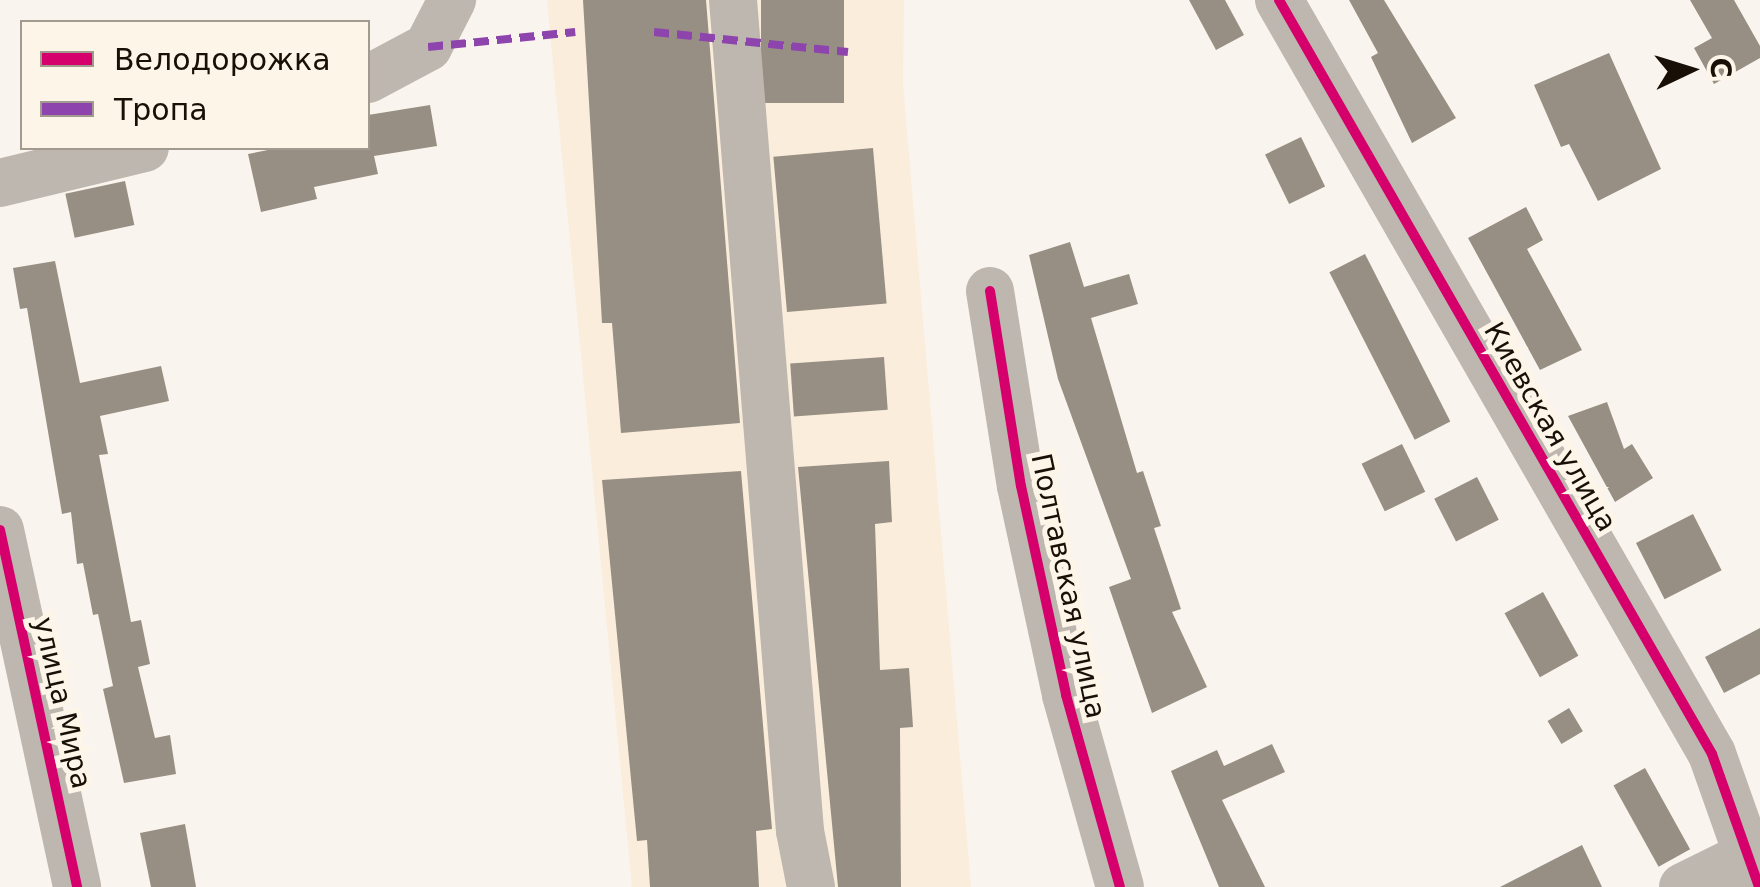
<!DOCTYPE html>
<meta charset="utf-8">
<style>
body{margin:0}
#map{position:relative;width:1760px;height:887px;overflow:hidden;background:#f9f4ee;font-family:"DejaVu Sans",sans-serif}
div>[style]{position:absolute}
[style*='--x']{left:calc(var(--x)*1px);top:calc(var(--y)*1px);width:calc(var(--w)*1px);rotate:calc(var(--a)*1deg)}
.built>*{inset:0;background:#fbeddb}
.building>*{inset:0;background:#978f83;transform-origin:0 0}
.minor>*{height:48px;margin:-24px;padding:0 24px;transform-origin:24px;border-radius:24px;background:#beb7af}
.quiet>*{height:8px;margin-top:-4px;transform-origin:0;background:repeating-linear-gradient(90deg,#8e44ad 0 15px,transparent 0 23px)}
.cycleway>*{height:10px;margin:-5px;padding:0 5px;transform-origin:5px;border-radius:5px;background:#d6006c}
span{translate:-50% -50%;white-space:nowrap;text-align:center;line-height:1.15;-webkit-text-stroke:10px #fef5e9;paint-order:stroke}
.street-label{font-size:28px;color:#181007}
.legend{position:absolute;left:20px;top:20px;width:350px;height:130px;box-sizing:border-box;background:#fef5e9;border:2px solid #a2998f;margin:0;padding:12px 18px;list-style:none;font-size:30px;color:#181007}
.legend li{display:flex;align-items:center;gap:20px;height:50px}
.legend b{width:50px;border:2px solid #a2998f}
.north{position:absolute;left:1640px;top:20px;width:100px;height:100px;-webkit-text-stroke:8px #fef5e9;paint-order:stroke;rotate:86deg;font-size:28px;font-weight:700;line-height:40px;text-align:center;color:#181007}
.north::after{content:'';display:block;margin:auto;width:35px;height:45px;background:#181007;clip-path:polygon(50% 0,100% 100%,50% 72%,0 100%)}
</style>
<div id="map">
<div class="built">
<div style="clip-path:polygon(547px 0,904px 0,903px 84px,971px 887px,632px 887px)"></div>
</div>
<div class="building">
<div style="clip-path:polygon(583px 0,706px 0,740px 423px,621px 433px,612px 323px,602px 323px)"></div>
<div style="left:761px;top:0;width:83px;height:103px"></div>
<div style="clip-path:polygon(1189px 0,1225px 0,1244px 35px,1216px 50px)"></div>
<div style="clip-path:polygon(1349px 0,1384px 0,1456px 118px,1412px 143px,1371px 57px,1378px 53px)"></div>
<div style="clip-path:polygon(1690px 0,1734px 0,1760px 46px,1760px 58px,1714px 84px,1694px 48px,1712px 38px)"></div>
<div style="clip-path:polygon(1609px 53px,1661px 169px,1598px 201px,1569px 144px,1561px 147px,1534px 85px)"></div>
<div style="clip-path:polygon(430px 105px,437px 146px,374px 156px,378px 174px,314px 187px,317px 199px,261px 212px,248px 154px,278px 148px,368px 148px,368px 115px)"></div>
<div style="left:1301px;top:137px;width:55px;height:40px;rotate:64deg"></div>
<div style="left:873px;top:148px;width:156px;height:100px;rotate:85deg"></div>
<div style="left:125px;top:181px;width:45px;height:61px;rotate:78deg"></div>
<div style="clip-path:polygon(1526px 207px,1543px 240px,1527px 249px,1582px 350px,1540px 370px,1468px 238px)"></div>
<div style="clip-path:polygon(1070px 242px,1084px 287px,1129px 274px,1138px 304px,1091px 318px,1137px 473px,1143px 471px,1161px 526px,1154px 528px,1181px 609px,1172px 612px,1207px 687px,1152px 713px,1109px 587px,1131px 579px,1058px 379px,1029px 255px)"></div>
<div style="left:1365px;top:254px;width:188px;height:40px;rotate:63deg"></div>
<div style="clip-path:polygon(55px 261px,80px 383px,161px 366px,169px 401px,100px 416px,108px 454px,99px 455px,131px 622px,141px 620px,150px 664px,138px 667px,155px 738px,170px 735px,176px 774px,124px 783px,103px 689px,113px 686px,98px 614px,93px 615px,83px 563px,77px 564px,71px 512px,62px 514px,27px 308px,20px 309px,13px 268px)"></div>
<div style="left:884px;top:357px;width:53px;height:94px;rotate:86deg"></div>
<div style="clip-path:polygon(1607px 402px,1624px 449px,1632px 444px,1653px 478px,1615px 502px,1568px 416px)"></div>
<div style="left:1402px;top:444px;width:53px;height:45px;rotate:64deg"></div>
<div style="clip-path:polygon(889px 461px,892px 522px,875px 524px,880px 670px,909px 668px,913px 727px,900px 728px,901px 887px,838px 887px,798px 467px)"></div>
<div style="clip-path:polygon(741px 471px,772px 829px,756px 831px,759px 887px,650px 887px,647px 840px,637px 841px,602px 480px)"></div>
<div style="left:1477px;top:477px;width:48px;height:48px;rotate:63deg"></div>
<div style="left:1693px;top:514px;width:63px;height:64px;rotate:63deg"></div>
<div style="left:1543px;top:592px;width:73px;height:44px;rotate:61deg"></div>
<div style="clip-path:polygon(1760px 628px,1760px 674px,1724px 693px,1705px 657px)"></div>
<div style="left:1569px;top:708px;width:27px;height:25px;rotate:59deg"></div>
<div style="clip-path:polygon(1272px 744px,1285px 772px,1222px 800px,1265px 887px,1219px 887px,1171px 771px,1217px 750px,1224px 766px)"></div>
<div style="left:1645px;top:768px;width:93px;height:36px;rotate:61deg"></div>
<div style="clip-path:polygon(185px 824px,196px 887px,151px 887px,140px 833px)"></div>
<div style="clip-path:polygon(1582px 845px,1602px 887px,1500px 887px)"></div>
</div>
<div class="minor">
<div style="--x:733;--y:0;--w:834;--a:85.39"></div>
<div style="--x:800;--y:831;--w:57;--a:78.9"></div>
<div style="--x:1279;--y:0;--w:869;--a:60.13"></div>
<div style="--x:1712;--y:754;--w:141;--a:70.5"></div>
<div style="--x:368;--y:79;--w:68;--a:-28.1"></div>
<div style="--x:428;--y:47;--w:53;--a:-62.9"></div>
<div style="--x:0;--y:183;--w:149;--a:-13.6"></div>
<div style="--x:990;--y:291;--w:197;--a:81"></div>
<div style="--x:1021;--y:486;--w:214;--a:77.8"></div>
<div style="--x:1066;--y:695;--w:199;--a:74.3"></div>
<div style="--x:0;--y:530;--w:365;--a:77.8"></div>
<div style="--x:1683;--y:887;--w:86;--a:-26.3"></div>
</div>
<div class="quiet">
<div style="--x:654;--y:32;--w:195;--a:5.9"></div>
<div style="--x:428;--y:47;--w:148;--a:-5.8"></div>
</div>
<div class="cycleway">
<div style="--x:1279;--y:0;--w:869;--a:60.13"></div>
<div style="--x:1712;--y:754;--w:141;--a:70.5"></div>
<div style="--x:990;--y:291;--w:197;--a:81"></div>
<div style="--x:1021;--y:486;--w:214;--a:77.8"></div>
<div style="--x:1066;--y:695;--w:199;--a:74.3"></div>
<div style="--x:0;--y:530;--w:365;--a:77.8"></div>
</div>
<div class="street-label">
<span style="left:1550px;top:427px;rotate:60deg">Киевская улица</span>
<span style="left:1068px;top:586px;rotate:78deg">Полтавская улица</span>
<span style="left:62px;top:703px;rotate:77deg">улица Мира</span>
</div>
<ul class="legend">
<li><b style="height:12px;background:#d6006c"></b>Велодорожка</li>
<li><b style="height:12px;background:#8e44ad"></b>Тропа</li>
</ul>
<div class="north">С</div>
</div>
